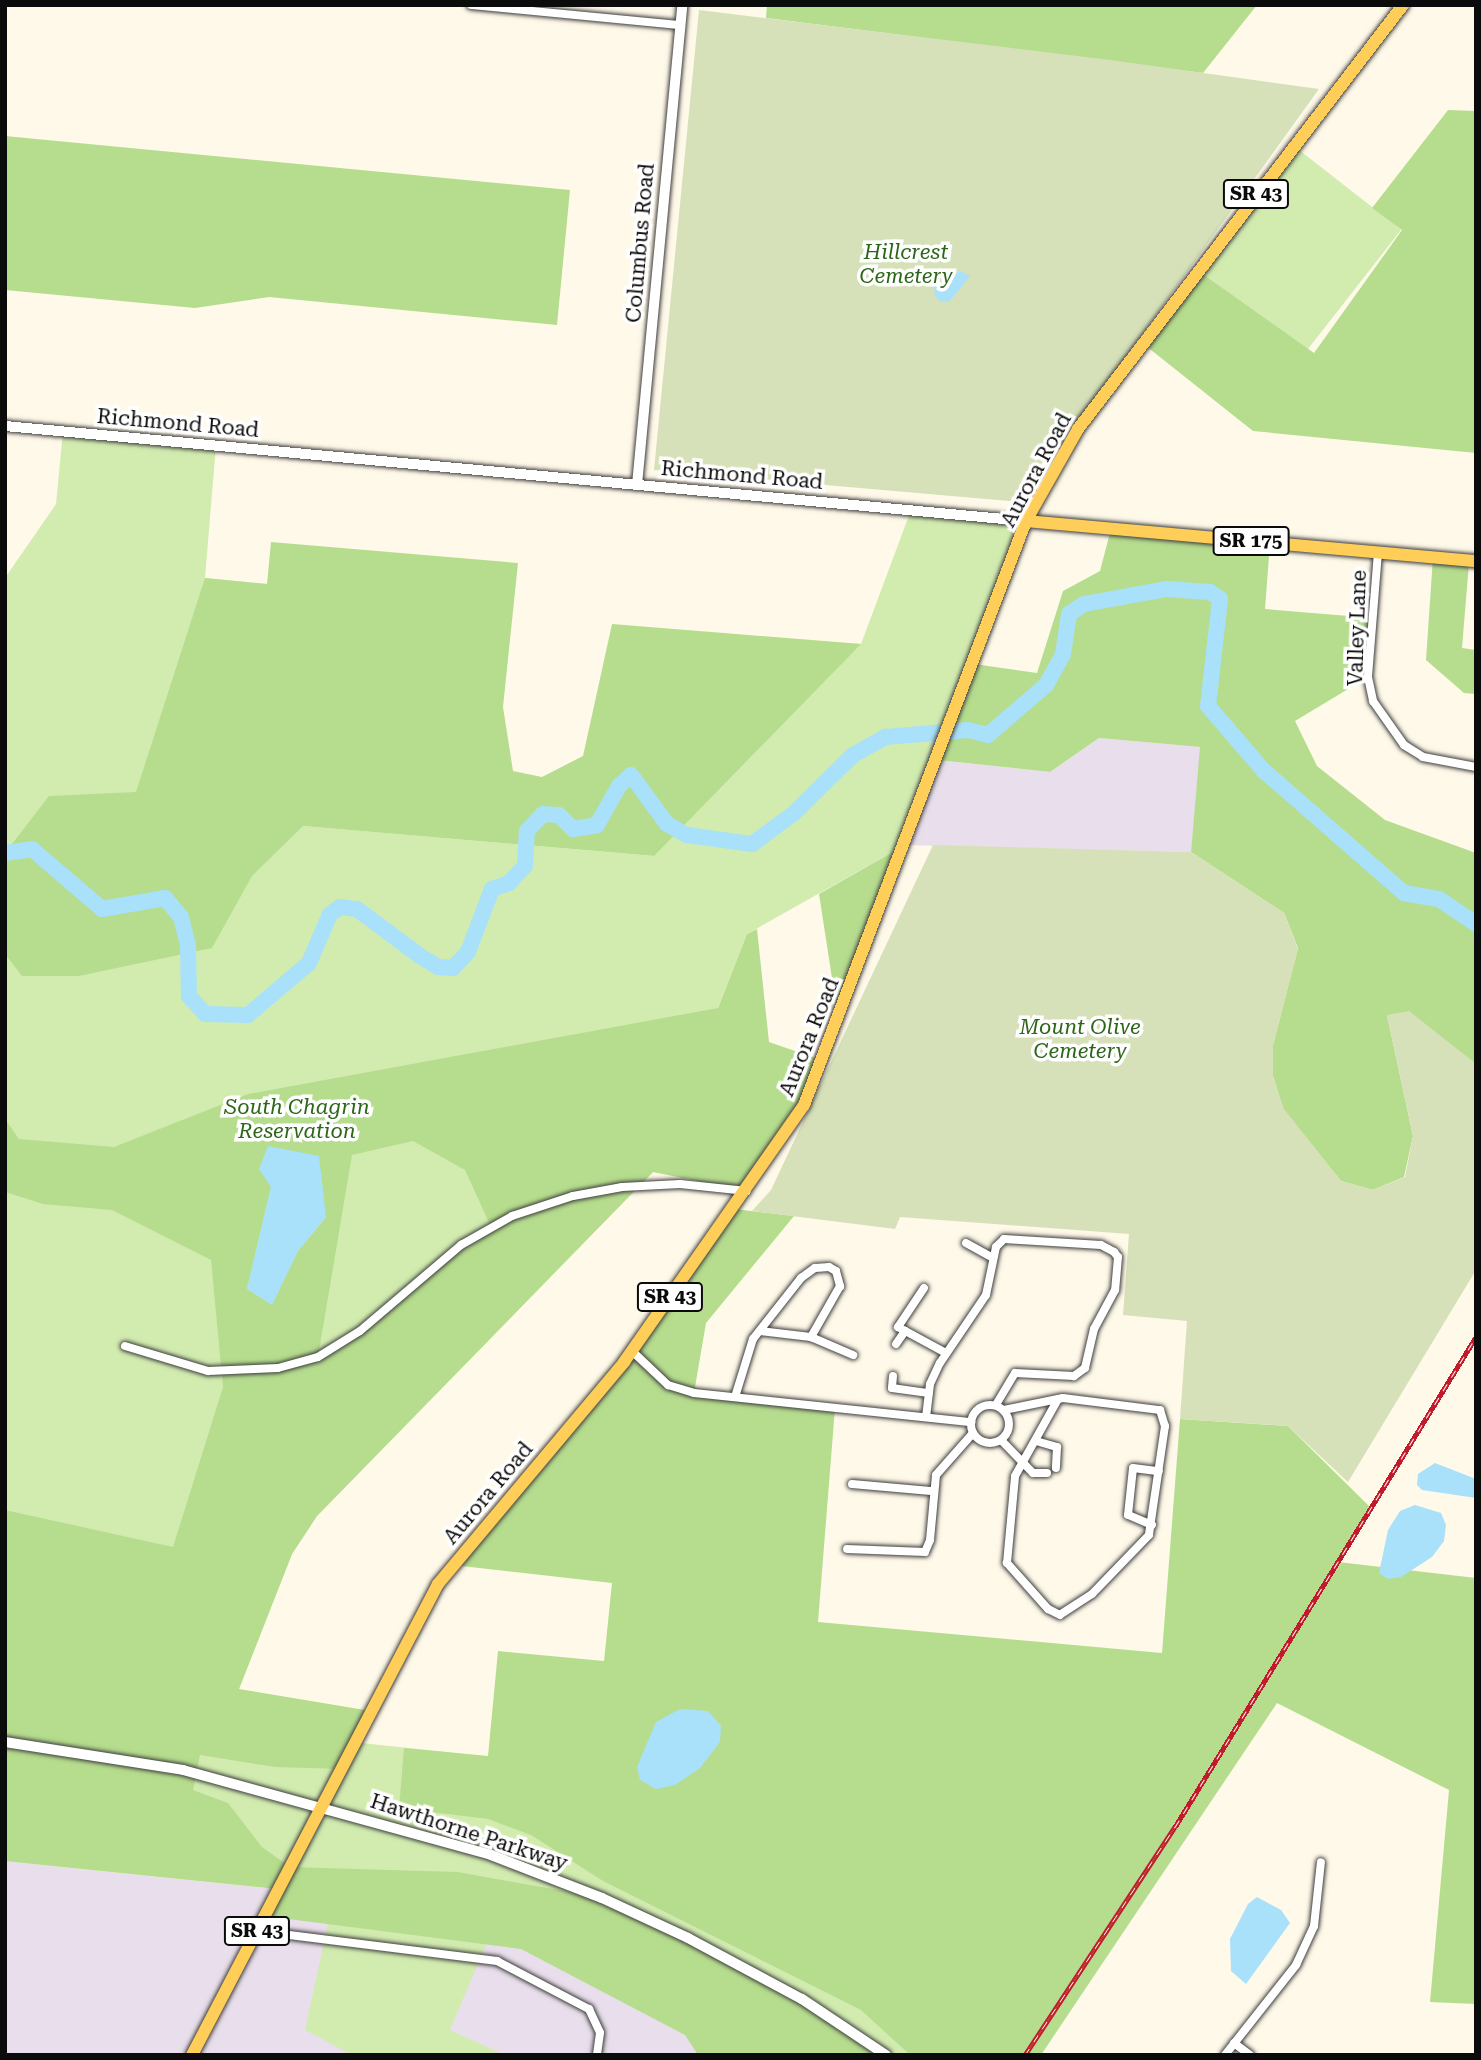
<!DOCTYPE html>
<style>
body{margin:0}
#map{position:relative;width:1481px;height:2060px;overflow:hidden;background:#fff9e9;font-family:"Roboto Serif",serif}
div>[style]{position:absolute}
[style*='--x']{left:calc(var(--x)*1px);top:calc(var(--y)*1px);width:calc(var(--w)*1px);rotate:calc(var(--a)*1deg)}
.industrial>*{inset:0;background:#e9deeb}
.green>*{inset:0;background:#d2ecb0;transform-origin:0 0}
.forest>*{inset:0;background:#b6dd8e}
.cemetery>*{inset:0;background:#d6e1b9}
.water>*{inset:0;background:#a9e0fa}
.river>*{height:16px;margin:-8px;padding:0 8px;transform-origin:8px;border-radius:8px;background:#a9e0fa}
.roads{filter:drop-shadow(0 0 2px #3e3e3e) drop-shadow(0 0 2px #3e3e3e)}
.minor>*{height:8px;margin:-4px;padding:0 4px;transform-origin:4px;border-radius:4px;background:#fff}
.minor>.ring{margin:-4px;padding:0;box-sizing:content-box;background:none;border:8px solid #fff;border-radius:50%}
.tertiary>*{height:10px;margin:-5px;padding:0 5px;transform-origin:5px;border-radius:5px;background:#fff}
.primary>*{height:12px;margin:-6px;padding:0 6px;transform-origin:6px;border-radius:6px;background:#ffce59}
.rail>*{height:5px;margin-top:-2.5px;transform-origin:0;background:repeating-linear-gradient(90deg,#fff 0 8px,#c31a2b 0 16px);box-sizing:border-box;border-block:2px solid #c31a2b}
span{translate:-50% -50%;white-space:nowrap;text-align:center;line-height:1.15;-webkit-text-stroke:7px #fff;paint-order:stroke}
.shield-label span{padding:2px 5px;background:#fff;border:2px solid;border-radius:5px;-webkit-text-stroke-width:0}
.shield-label{font-size:19px;color:#0b0b0b;font-weight:700}
.street-label{font-size:21px;color:#0b0b0b}
.park-label{font-size:21px;color:#2c6618;font-style:italic}
.frame{position:absolute;inset:0;border:7px solid #0b0b0b;pointer-events:none}
</style>
<div id="map">
<div class="industrial">
<div style="clip-path:polygon(1099px 738px,1201px 747px,1191px 852px,905px 845px,938px 760px,1050px 772px)"></div>
<div style="clip-path:polygon(5px 1861px,509px 1913px,775px 2055px,5px 2055px)"></div>
</div>
<div class="green">
<div style="left:1294px;top:146px;width:136px;height:157px;rotate:38deg"></div>
<div style="clip-path:polygon(63px 431px,216px 446px,205px 578px,267px 584px,245px 821px,653px 856px,678px 631px,861px 644px,911px 510px,1026px 521px,905px 845px,747px 934px,653px 1172px,317px 1516px,292px 1554px,239px 1689px,352px 1742px,1141px 1826px,992px 2055px,775px 2055px,509px 1913px,5px 1861px,5px 578px,56px 504px)"></div>
<div style="clip-path:polygon(328px 1923px,487px 1942px,450px 2030px,504px 2055px,352px 2055px,305px 2030px)"></div>
</div>
<div class="forest">
<div style="clip-path:polygon(767px 5px,1257px 5px,1203px 73px,766px 18px)"></div>
<div style="clip-path:polygon(1448px 110px,1476px 111px,1476px 453px,1253px 431px,1141px 342px,1197px 270px,1314px 353px,1402px 230px,1372px 208px)"></div>
<div style="clip-path:polygon(5px 136px,570px 190px,557px 325px,269px 297px,195px 308px,5px 290px)"></div>
<div style="clip-path:polygon(1111px 529px,1270px 543px,1265px 609px,1373px 618px,1368px 677px,1295px 721px,1317px 766px,1385px 820px,1476px 853px,1476px 1064px,1443px 1039px,1387px 1015px,1413px 1136px,1404px 1177px,1373px 1190px,1341px 1181px,1283px 1109px,1273px 1076px,1273px 1045px,1298px 948px,1284px 913px,1191px 852px,1200px 747px,1099px 738px,1050px 772px,938px 760px,974px 664px,1037px 673px,1063px 591px,1100px 571px)"></div>
<div style="clip-path:polygon(271px 542px,518px 563px,503px 707px,513px 771px,542px 777px,583px 756px,612px 624px,861px 644px,654px 856px,303px 826px,252px 876px,212px 948px,79px 976px,22px 976px,5px 954px,5px 853px,49px 796px,136px 792px,205px 578px,267px 584px)"></div>
<div style="clip-path:polygon(1433px 557px,1469px 563px,1462px 648px,1476px 650px,1476px 694px,1464px 693px,1426px 660px)"></div>
<div style="clip-path:polygon(905px 845px,838px 1017px,819px 894px)"></div>
<div style="clip-path:polygon(evenodd,757px 929px,769px 1042px,821px 1060px,804px 1105px,747px 1191px,653px 1172px,317px 1516px,292px 1554px,239px 1689px,371px 1711px,341px 1769px,275px 1767px,200px 1755px,193px 1790px,228px 1803px,262px 1847px,290px 1867px,458px 1872px,602px 1898px,741px 1964px,886px 2055px,698px 2055px,685px 2035px,521px 1949px,265px 1916px,278px 1889px,5px 1861px,5px 1510px,173px 1547px,223px 1387px,211px 1260px,112px 1210px,43px 1204px,5px 1192px,5px 1119px,19px 1139px,114px 1147px,248px 1094px,718px 1008px,747px 934px,757px 929px,413px 1141px,465px 1170px,491px 1227px,423px 1274px,360px 1331px,318px 1357px,352px 1155px,413px 1141px,757px 929px,271px 1187px,326px 1217px,298px 1251px,272px 1304px,247px 1289px,271px 1187px)"></div>
<div style="clip-path:polygon(734px 1209px,794px 1216px,706px 1323px,694px 1393px,835px 1408px,818px 1622px,1162px 1653px,1180px 1419px,1288px 1426px,1371px 1508px,1338px 1562px,1476px 1578px,1476px 2004px,1430px 2002px,1449px 1790px,1277px 1703px,1041px 2055px,910px 2055px,861px 2010px,603px 1881px,531px 1835px,488px 1819px,399px 1808px,404px 1748px,488px 1756px,498px 1651px,604px 1661px,612px 1583px,453px 1565px,624px 1362px)"></div>
</div>
<div class="cemetery">
<div style="clip-path:polygon(699px 10px,1110px 60px,1319px 89px,1021px 502px,654px 470px)"></div>
<div style="clip-path:polygon(933px 845px,1191px 852px,1284px 913px,1298px 949px,1273px 1045px,1273px 1077px,1284px 1109px,1341px 1181px,1373px 1190px,1405px 1177px,1413px 1136px,1387px 1015px,1409px 1011px,1476px 1064px,1476px 1270px,1348px 1482px,1288px 1426px,1180px 1419px,1187px 1321px,1123px 1315px,1129px 1234px,900px 1217px,895px 1229px,752px 1211px,771px 1190px)"></div>
</div>
<div class="water">
<div style="clip-path:polygon(960px 271px,970px 276px,949px 302px,941px 302px,935px 296px,934px 286px)"></div>
<div style="clip-path:polygon(268px 1146px,319px 1156px,326px 1217px,298px 1251px,272px 1305px,247px 1289px,271px 1187px,259px 1169px)"></div>
<div style="clip-path:polygon(1435px 1463px,1476px 1479px,1476px 1498px,1422px 1490px,1417px 1485px,1418px 1474px)"></div>
<div style="clip-path:polygon(1415px 1505px,1441px 1513px,1446px 1525px,1444px 1541px,1432px 1557px,1401px 1577px,1388px 1579px,1379px 1573px,1388px 1530px,1400px 1511px)"></div>
<div style="clip-path:polygon(680px 1709px,708px 1711px,721px 1726px,720px 1742px,700px 1768px,675px 1785px,656px 1789px,640px 1780px,637px 1767px,656px 1722px)"></div>
<div style="clip-path:polygon(1257px 1897px,1281px 1910px,1290px 1923px,1246px 1984px,1231px 1971px,1230px 1939px,1248px 1904px)"></div>
</div>
<div class="river">
<div style="--x:5;--y:853;--w:27;--a:-8"></div>
<div style="--x:32;--y:849;--w:92;--a:40.6"></div>
<div style="--x:102;--y:909;--w:64;--a:-9.9"></div>
<div style="--x:165;--y:898;--w:25;--a:50"></div>
<div style="--x:181;--y:917;--w:29;--a:76"></div>
<div style="--x:188;--y:945;--w:51;--a:88.9"></div>
<div style="--x:189;--y:996;--w:24;--a:48"></div>
<div style="--x:205;--y:1014;--w:43;--a:1.3"></div>
<div style="--x:248;--y:1015;--w:80;--a:-40.4"></div>
<div style="--x:309;--y:963;--w:53;--a:-66.8"></div>
<div style="--x:330;--y:914;--w:12;--a:-35"></div>
<div style="--x:340;--y:907;--w:17;--a:7"></div>
<div style="--x:357;--y:909;--w:79;--a:36.7"></div>
<div style="--x:420;--y:956;--w:21;--a:31"></div>
<div style="--x:438;--y:967;--w:15;--a:4"></div>
<div style="--x:453;--y:968;--w:22;--a:-47"></div>
<div style="--x:468;--y:952;--w:67;--a:-69.1"></div>
<div style="--x:492;--y:889;--w:18;--a:-19"></div>
<div style="--x:509;--y:883;--w:23;--a:-47"></div>
<div style="--x:525;--y:866;--w:35;--a:-87"></div>
<div style="--x:527;--y:831;--w:23;--a:-47"></div>
<div style="--x:543;--y:814;--w:16;--a:4"></div>
<div style="--x:559;--y:815;--w:20;--a:45"></div>
<div style="--x:573;--y:829;--w:24;--a:-9"></div>
<div style="--x:597;--y:825;--w:45;--a:-60.6"></div>
<div style="--x:619;--y:786;--w:16;--a:-43"></div>
<div style="--x:631;--y:775;--w:61;--a:53.7"></div>
<div style="--x:667;--y:824;--w:23;--a:29"></div>
<div style="--x:687;--y:835;--w:66;--a:7.9"></div>
<div style="--x:752;--y:844;--w:51;--a:-36.2"></div>
<div style="--x:793;--y:814;--w:84;--a:-44.5"></div>
<div style="--x:853;--y:755;--w:38;--a:-29"></div>
<div style="--x:886;--y:737;--w:82;--a:-4.9"></div>
<div style="--x:968;--y:730;--w:21;--a:14"></div>
<div style="--x:988;--y:735;--w:77;--a:-40.8"></div>
<div style="--x:1046;--y:685;--w:35;--a:-61"></div>
<div style="--x:1063;--y:654;--w:40;--a:-81.5"></div>
<div style="--x:1069;--y:614;--w:18;--a:-34"></div>
<div style="--x:1084;--y:604;--w:83;--a:-10.4"></div>
<div style="--x:1166;--y:589;--w:44;--a:3.9"></div>
<div style="--x:1210;--y:592;--w:12;--a:35"></div>
<div style="--x:1220;--y:599;--w:108;--a:96.4"></div>
<div style="--x:1208;--y:706;--w:86;--a:49.3"></div>
<div style="--x:1264;--y:771;--w:186;--a:41.1"></div>
<div style="--x:1404;--y:893;--w:36;--a:10"></div>
<div style="--x:1439;--y:899;--w:45;--a:34"></div>
</div>
<div class="roads">
<div class="minor">
<div style="--x:471;--y:5;--w:210;--a:5.5"></div>
<div style="--x:1378;--y:552;--w:125;--a:94.6"></div>
<div style="--x:1368;--y:677;--w:25;--a:78"></div>
<div style="--x:1373;--y:701;--w:54;--a:54.8"></div>
<div style="--x:1404;--y:745;--w:22;--a:32"></div>
<div style="--x:1423;--y:757;--w:54;--a:10.7"></div>
<div style="--x:966;--y:1243;--w:31;--a:29"></div>
<div style="--x:924;--y:1288;--w:47;--a:123.7"></div>
<div style="--x:898;--y:1327;--w:55;--a:28.4"></div>
<div style="--x:760;--y:1331;--w:51;--a:6.7"></div>
<div style="--x:811;--y:1337;--w:46;--a:23.2"></div>
<div style="--x:896;--y:1344;--w:16;--a:-55"></div>
<div style="--x:125;--y:1346;--w:87;--a:16.8"></div>
<div style="--x:208;--y:1371;--w:70;--a:-2.5"></div>
<div style="--x:278;--y:1368;--w:41;--a:-15.4"></div>
<div style="--x:318;--y:1357;--w:49;--a:-31.8"></div>
<div style="--x:360;--y:1331;--w:133;--a:-40.4"></div>
<div style="--x:461;--y:1245;--w:59;--a:-29.6"></div>
<div style="--x:512;--y:1216;--w:64;--a:-18.2"></div>
<div style="--x:573;--y:1196;--w:50;--a:-10.4"></div>
<div style="--x:622;--y:1187;--w:58;--a:-3"></div>
<div style="--x:680;--y:1184;--w:67;--a:6"></div>
<div style="--x:632;--y:1351;--w:50;--a:43.4"></div>
<div style="--x:668;--y:1385;--w:27;--a:17"></div>
<div style="--x:694;--y:1393;--w:279;--a:6"></div>
<div style="--x:893;--y:1376;--w:12;--a:95"></div>
<div style="--x:892;--y:1388;--w:37;--a:8"></div>
<div style="--x:735;--y:1397;--w:61;--a:-72.8"></div>
<div style="--x:753;--y:1339;--w:78;--a:-51.8"></div>
<div style="--x:801;--y:1278;--w:17;--a:-36"></div>
<div style="--x:815;--y:1268;--w:14;--a:-4"></div>
<div style="--x:829;--y:1267;--w:8;--a:30"></div>
<div style="--x:836;--y:1271;--w:16;--a:75"></div>
<div style="--x:840;--y:1286;--w:59;--a:119.6"></div>
<div class="ring" style="left:971px;top:1405px;width:30px;height:30px"></div>
<div style="--x:1004;--y:1410;--w:60;--a:-11.5"></div>
<div style="--x:1063;--y:1398;--w:98;--a:7.1"></div>
<div style="--x:1160;--y:1410;--w:17;--a:73"></div>
<div style="--x:1165;--y:1426;--w:110;--a:98.4"></div>
<div style="--x:1149;--y:1535;--w:82;--a:134"></div>
<div style="--x:1092;--y:1594;--w:38;--a:147"></div>
<div style="--x:1060;--y:1615;--w:13;--a:-153"></div>
<div style="--x:1048;--y:1609;--w:62;--a:-131.7"></div>
<div style="--x:1007;--y:1563;--w:87;--a:-84.7"></div>
<div style="--x:1015;--y:1476;--w:88;--a:-60.8"></div>
<div style="--x:926;--y:1417;--w:33;--a:-83"></div>
<div style="--x:930;--y:1384;--w:23;--a:-65"></div>
<div style="--x:940;--y:1363;--w:82;--a:-55.9"></div>
<div style="--x:986;--y:1295;--w:49;--a:-78.2"></div>
<div style="--x:996;--y:1247;--w:11;--a:-45"></div>
<div style="--x:1004;--y:1239;--w:97;--a:3.5"></div>
<div style="--x:1101;--y:1245;--w:15;--a:28"></div>
<div style="--x:1114;--y:1252;--w:6;--a:51"></div>
<div style="--x:1118;--y:1257;--w:33;--a:95"></div>
<div style="--x:1115;--y:1290;--w:44;--a:118.3"></div>
<div style="--x:1094;--y:1329;--w:40;--a:103"></div>
<div style="--x:1085;--y:1368;--w:14;--a:144"></div>
<div style="--x:1074;--y:1376;--w:59;--a:-177.1"></div>
<div style="--x:1015;--y:1373;--w:37;--a:121"></div>
<div style="--x:1001;--y:1440;--w:46;--a:45.9"></div>
<div style="--x:1033;--y:1473;--w:14;--a:0"></div>
<div style="--x:1036;--y:1441;--w:22;--a:16"></div>
<div style="--x:1057;--y:1447;--w:21;--a:93"></div>
<div style="--x:852;--y:1484;--w:79;--a:5.1"></div>
<div style="--x:1152;--y:1525;--w:26;--a:-157"></div>
<div style="--x:1128;--y:1515;--w:47;--a:-83.9"></div>
<div style="--x:1133;--y:1468;--w:26;--a:7"></div>
<div style="--x:847;--y:1549;--w:78;--a:2.2"></div>
<div style="--x:925;--y:1552;--w:13;--a:-67"></div>
<div style="--x:930;--y:1540;--w:65;--a:-84.7"></div>
<div style="--x:936;--y:1475;--w:56;--a:-48.6"></div>
<div style="--x:257;--y:1931;--w:242;--a:7.1"></div>
<div style="--x:497;--y:1961;--w:104;--a:27.6"></div>
<div style="--x:589;--y:2009;--w:26;--a:65"></div>
<div style="--x:600;--y:2033;--w:22;--a:98"></div>
<div style="--x:1234;--y:2043;--w:20;--a:37"></div>
<div style="--x:1225;--y:2055;--w:115;--a:-51.7"></div>
<div style="--x:1296;--y:1965;--w:43;--a:-65.2"></div>
<div style="--x:1314;--y:1926;--w:64;--a:-83.8"></div>
</div>
<div class="tertiary">
<div style="--x:5;--y:426;--w:1025;--a:5.32"></div>
<div style="--x:637;--y:485;--w:482;--a:-84.6"></div>
<div style="--x:5;--y:1742;--w:180;--a:8.9"></div>
<div style="--x:183;--y:1770;--w:320;--a:15.4"></div>
<div style="--x:491;--y:1855;--w:119;--a:21.2"></div>
<div style="--x:602;--y:1898;--w:95;--a:24.9"></div>
<div style="--x:688;--y:1938;--w:129;--a:28.2"></div>
<div style="--x:802;--y:1999;--w:101;--a:33.7"></div>
</div>
<div class="primary">
<div style="--x:1026;--y:521;--w:452;--a:5.1"></div>
<div style="--x:192;--y:2055;--w:531;--a:-62.42"></div>
<div style="--x:438;--y:1584;--w:290;--a:-50"></div>
<div style="--x:624;--y:1362;--w:314;--a:-55"></div>
<div style="--x:804;--y:1105;--w:625;--a:-69.19"></div>
<div style="--x:1026;--y:521;--w:106;--a:-60.5"></div>
<div style="--x:1078;--y:429;--w:534;--a:-52.53"></div>
</div>
</div>
<div class="rail">
<div style="--x:1025;--y:2055;--w:273;--a:-56.7"></div>
<div style="--x:1175;--y:1827;--w:575;--a:-58.44"></div>
</div>
<div class="shield-label">
<span style="left:1256px;top:194px">SR 43</span>
<span style="left:1251px;top:541px">SR 175</span>
<span style="left:670px;top:1297px">SR 43</span>
<span style="left:257px;top:1931px">SR 43</span>
</div>
<div class="street-label">
<span style="left:640px;top:243px;rotate:-85deg">Columbus Road</span>
<span style="left:178px;top:423px;rotate:5deg">Richmond Road</span>
<span style="left:1036px;top:470px;rotate:-62deg">Aurora Road</span>
<span style="left:742px;top:475px;rotate:5deg">Richmond Road</span>
<span style="left:1357px;top:628px;rotate:-88deg">Valley Lane</span>
<span style="left:809px;top:1037px;rotate:-68deg">Aurora Road</span>
<span style="left:488px;top:1493px;rotate:-50deg">Aurora Road</span>
<span style="left:469px;top:1832px;rotate:18deg">Hawthorne Parkway</span>
</div>
<div class="park-label">
<span style="left:906px;top:264px">Hillcrest<br>Cemetery</span>
<span style="left:1080px;top:1039px">Mount Olive<br>Cemetery</span>
<span style="left:297px;top:1119px">South Chagrin<br>Reservation</span>
</div>
<div class="frame"></div>
</div>
